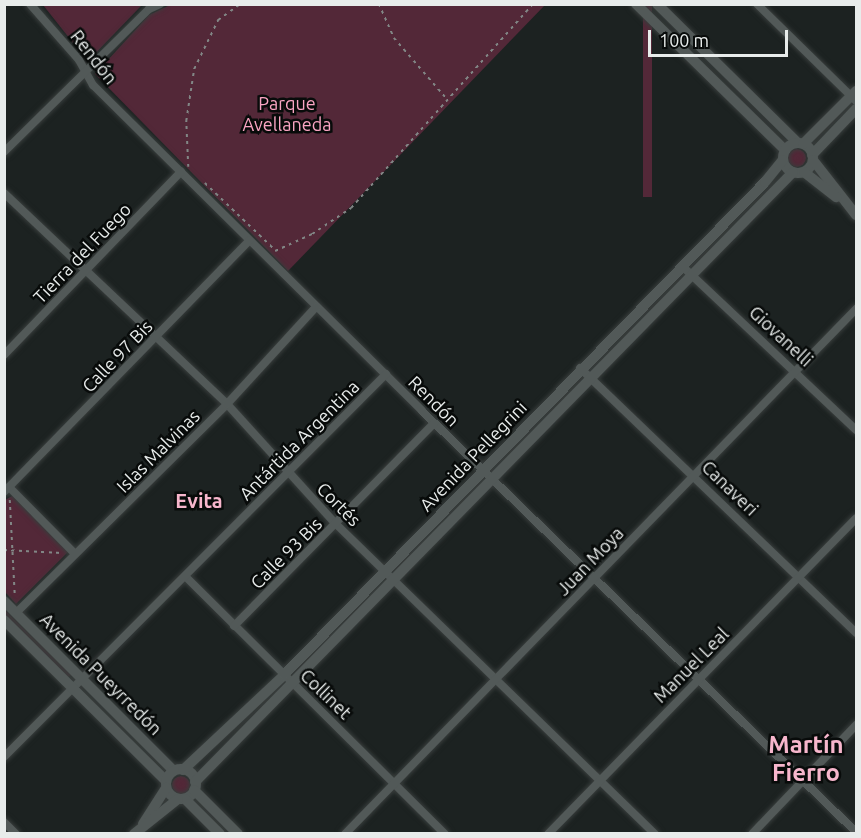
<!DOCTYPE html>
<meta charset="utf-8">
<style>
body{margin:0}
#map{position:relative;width:861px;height:838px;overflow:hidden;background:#1c2221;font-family:Ubuntu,sans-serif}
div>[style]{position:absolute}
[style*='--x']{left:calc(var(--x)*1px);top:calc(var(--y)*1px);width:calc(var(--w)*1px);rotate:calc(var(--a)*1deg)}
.green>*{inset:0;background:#532838;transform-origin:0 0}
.round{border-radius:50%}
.path>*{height:1.5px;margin-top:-0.75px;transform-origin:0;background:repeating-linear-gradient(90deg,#828786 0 3px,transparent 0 7.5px)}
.roads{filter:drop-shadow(0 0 2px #383d3c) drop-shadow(0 0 2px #383d3c)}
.minor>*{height:8px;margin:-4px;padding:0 4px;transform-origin:4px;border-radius:4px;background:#525958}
.secondary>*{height:10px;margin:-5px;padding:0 5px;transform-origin:5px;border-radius:5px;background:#525958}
.secondary>.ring{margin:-5px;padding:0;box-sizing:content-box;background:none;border:10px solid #525958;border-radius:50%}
span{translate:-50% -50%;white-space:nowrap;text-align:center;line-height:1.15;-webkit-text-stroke:5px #080b0a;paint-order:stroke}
.street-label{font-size:18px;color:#e8eceb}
.park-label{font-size:18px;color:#faa5c3}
.neighbourhood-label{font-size:20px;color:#f7b6cc;font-weight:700}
.district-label{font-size:24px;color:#f7b6cc;font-weight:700}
.frame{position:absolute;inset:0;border:6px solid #e8eceb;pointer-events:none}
.scale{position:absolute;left:648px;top:30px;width:140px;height:27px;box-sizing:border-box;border:3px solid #e8eceb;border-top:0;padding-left:8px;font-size:18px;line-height:21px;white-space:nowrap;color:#e8eceb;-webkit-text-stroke:4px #080b0a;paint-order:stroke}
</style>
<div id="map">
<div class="green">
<div style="clip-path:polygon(172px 4px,545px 4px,545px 5px,288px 271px,95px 74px,149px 15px)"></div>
<div style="clip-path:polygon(43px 5px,142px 5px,91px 58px,85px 58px)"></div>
<div style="left:643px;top:5px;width:9px;height:192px"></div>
<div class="round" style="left:788px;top:149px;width:18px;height:18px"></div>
<div style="clip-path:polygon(12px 496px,68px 552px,16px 604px,5px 592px,5px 500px)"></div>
<div style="clip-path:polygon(4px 609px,71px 675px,67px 678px,5px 616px)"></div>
<div class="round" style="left:172px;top:776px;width:18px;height:18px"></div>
</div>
<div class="path">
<div style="--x:379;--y:4;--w:37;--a:66"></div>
<div style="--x:394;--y:38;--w:81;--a:49"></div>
<div style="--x:188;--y:167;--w:46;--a:-92.5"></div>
<div style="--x:186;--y:121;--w:53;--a:-81.3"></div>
<div style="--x:194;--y:69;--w:55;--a:-63.9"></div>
<div style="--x:218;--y:20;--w:27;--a:-36"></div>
<div style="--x:205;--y:183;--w:97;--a:43.7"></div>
<div style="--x:275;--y:251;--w:41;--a:-24.7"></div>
<div style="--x:312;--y:234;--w:47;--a:-33.7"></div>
<div style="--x:351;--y:208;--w:273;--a:-48.3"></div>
<div style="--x:10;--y:500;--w:97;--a:87"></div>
<div style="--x:4;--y:550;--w:58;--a:3"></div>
</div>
<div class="roads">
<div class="minor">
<div style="--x:30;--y:4;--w:74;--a:48.8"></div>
<div style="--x:79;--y:60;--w:29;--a:61"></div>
<div style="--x:93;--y:85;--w:463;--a:44.7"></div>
<div style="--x:422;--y:411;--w:605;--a:44.13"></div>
<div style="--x:757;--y:4;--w:139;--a:44.4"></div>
<div style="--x:4;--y:152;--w:204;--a:-44.6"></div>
<div style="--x:149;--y:9;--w:12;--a:-24"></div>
<div style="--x:4;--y:193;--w:307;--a:43.4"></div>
<div style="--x:227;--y:404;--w:162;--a:47.8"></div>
<div style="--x:336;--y:524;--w:445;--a:44.2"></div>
<div style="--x:682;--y:266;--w:239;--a:43.3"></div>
<div style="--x:4;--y:355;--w:255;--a:-46"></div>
<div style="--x:580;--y:368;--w:383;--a:43.8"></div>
<div style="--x:9;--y:487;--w:94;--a:45.4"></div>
<div style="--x:4;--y:492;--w:351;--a:-45.7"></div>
<div style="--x:186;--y:577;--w:365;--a:44.8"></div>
<div style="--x:16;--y:613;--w:297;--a:-44.7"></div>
<div style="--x:227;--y:404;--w:132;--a:-47.5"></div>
<div style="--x:234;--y:626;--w:285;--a:-45.4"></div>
<div style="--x:4;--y:757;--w:541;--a:-45.07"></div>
<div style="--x:4;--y:822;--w:17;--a:45"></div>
<div style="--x:345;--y:834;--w:733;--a:-45.77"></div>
<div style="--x:548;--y:834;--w:441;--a:-45.7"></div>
<div style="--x:752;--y:834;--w:151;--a:-46.3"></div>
</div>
<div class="secondary">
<div style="--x:636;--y:4;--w:209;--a:44.4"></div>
<div style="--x:657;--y:4;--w:198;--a:44.6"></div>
<div class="ring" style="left:783px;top:143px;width:20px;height:20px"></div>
<div style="--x:803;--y:144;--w:75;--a:-45"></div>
<div style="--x:812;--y:155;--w:64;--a:-46.3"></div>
<div style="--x:813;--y:160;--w:70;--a:52"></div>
<div style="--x:804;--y:172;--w:41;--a:38"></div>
<div style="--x:4;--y:601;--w:240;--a:45"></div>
<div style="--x:4;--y:620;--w:228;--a:44.8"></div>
<div class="ring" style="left:166px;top:769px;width:20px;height:20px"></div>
<div style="--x:183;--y:770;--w:139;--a:-43.2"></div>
<div style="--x:284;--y:675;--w:689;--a:-45.71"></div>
<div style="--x:765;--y:182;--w:28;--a:-51"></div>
<div style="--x:195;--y:782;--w:854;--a:-45.57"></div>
<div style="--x:194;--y:790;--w:62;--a:45"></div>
<div style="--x:185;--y:799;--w:49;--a:45"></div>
<div style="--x:143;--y:824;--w:43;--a:-57.4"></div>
<div style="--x:134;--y:834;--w:56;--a:-38.5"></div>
</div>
</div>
<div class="street-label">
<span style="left:94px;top:57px;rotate:52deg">Rendón</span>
<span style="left:82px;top:253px;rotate:-46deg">Tierra del Fuego</span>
<span style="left:781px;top:336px;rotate:43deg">Giovanelli</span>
<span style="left:117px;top:356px;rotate:-46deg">Calle 97 Bis</span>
<span style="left:434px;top:401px;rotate:45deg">Rendón</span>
<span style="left:299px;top:440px;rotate:-45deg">Antártida Argentina</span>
<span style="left:158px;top:451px;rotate:-45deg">Islas Malvinas</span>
<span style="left:473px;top:456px;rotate:-46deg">Avenida Pellegrini</span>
<span style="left:730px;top:488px;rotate:44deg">Canaveri</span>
<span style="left:339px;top:504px;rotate:45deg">Cortés</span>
<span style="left:286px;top:553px;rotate:-45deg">Calle 93 Bis</span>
<span style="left:590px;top:561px;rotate:-46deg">Juan Moya</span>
<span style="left:691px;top:665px;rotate:-45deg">Manuel Leal</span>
<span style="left:101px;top:674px;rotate:45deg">Avenida Pueyrredón</span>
<span style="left:326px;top:694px;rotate:44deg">Collinet</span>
</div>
<div class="park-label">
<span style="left:287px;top:114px">Parque<br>Avellaneda</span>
</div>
<div class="neighbourhood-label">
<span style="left:199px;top:500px">Evita</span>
</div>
<div class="district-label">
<span style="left:806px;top:759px">Martín<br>Fierro</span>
</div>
<div class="frame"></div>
<div class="scale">100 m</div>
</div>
